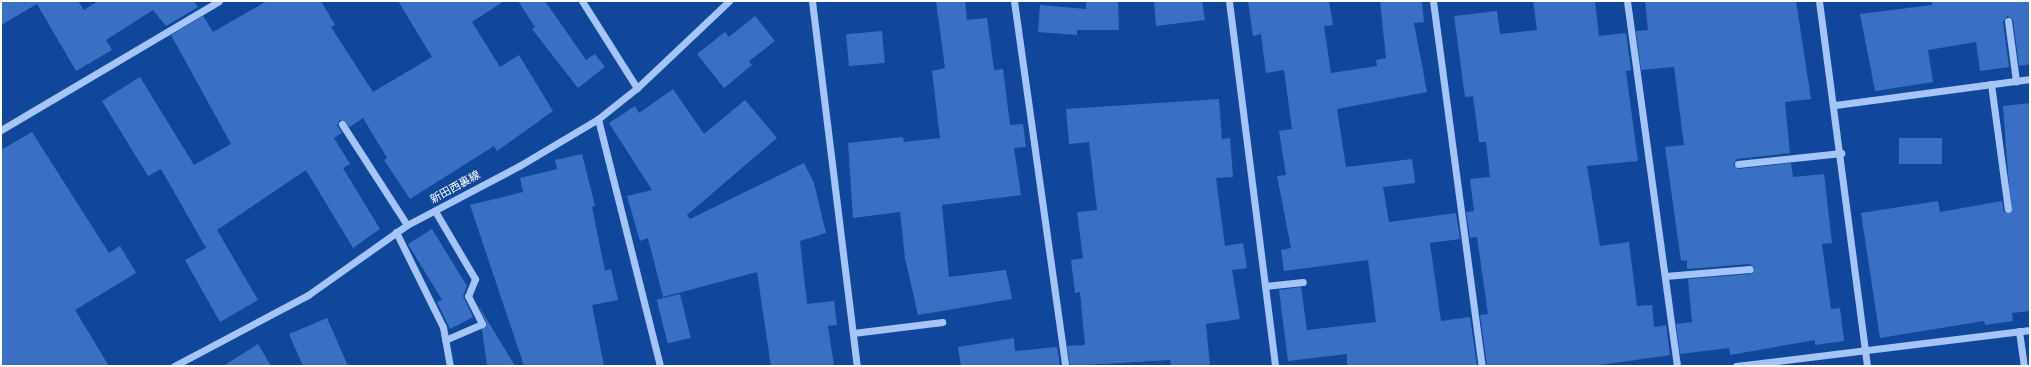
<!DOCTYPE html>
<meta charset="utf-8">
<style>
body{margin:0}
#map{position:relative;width:2031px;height:367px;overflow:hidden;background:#11479b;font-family:Manrope,"Noto Sans JP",sans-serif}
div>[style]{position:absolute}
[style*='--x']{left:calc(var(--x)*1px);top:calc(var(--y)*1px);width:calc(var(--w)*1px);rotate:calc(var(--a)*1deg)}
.building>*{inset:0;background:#3970c3;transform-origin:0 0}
.minor>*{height:7px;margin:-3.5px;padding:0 3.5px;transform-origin:3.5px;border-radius:3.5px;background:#a4c5f5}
span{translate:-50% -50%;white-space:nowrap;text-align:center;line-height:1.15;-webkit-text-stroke:3px #11479b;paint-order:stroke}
.street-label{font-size:11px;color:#fff}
.frame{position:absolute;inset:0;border:2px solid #fff;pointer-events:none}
</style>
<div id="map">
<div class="building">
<div style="clip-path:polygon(1px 1px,78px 1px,84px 10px,98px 1px,194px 1px,198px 7px,166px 26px,153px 10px,106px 40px,112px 50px,76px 71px,37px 4px,1px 25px)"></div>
<div style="clip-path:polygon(267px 1px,321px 1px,335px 25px,331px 27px,373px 92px,432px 57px,398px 1px,504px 1px,472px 22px,500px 67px,519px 55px,553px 111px,497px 151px,494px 146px,410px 199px,384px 160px,387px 158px,363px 118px,350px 127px,340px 120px,337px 125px,342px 133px,334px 138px,350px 164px,343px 168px,380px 229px,353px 248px,306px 170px,217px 230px,258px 300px,220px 322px,185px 260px,206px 248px,161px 169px,148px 176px,102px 101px,140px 77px,194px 165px,231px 144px,171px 35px,203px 16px,213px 32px)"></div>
<div style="clip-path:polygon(518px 1px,545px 1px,586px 60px,595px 54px,605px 67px,578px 88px,532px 29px,535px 27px)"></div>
<div style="clip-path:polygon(936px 1px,965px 1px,967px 20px,987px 18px,994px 70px,1003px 69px,1010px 125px,1023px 124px,1026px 147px,1014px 148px,1021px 195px,942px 205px,949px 277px,1006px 270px,1012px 299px,918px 315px,905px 258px,900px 212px,853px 218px,848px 143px,903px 137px,904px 142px,940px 138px,932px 71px,945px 68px)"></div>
<div style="clip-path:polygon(1086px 1px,1118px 1px,1119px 30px,1077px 30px,1077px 35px,1038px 32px,1040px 5px,1086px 9px)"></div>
<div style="clip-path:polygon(1154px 1px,1202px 1px,1205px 20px,1156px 26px)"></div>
<div style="clip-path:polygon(1248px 1px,1329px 1px,1333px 25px,1324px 26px,1331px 73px,1377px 66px,1376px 60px,1386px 58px,1380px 1px,1422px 1px,1424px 22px,1414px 23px,1427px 92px,1337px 109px,1346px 167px,1412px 159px,1415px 183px,1383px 187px,1389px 222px,1456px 213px,1460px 239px,1430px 243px,1441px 321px,1470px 317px,1477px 366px,1347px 366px,1347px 354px,1288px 361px,1279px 290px,1301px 287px,1307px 330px,1376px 322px,1368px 260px,1284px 271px,1281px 250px,1291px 248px,1277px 176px,1286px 175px,1279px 131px,1292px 129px,1284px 70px,1266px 73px,1261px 34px,1253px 36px)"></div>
<div style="clip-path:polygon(1533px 1px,1595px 1px,1599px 36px,1626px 33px,1631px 70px,1626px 71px,1638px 161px,1587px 166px,1600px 246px,1629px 242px,1637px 306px,1652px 305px,1654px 327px,1666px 325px,1670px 355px,1594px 366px,1487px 366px,1480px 315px,1488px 314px,1477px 237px,1470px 238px,1466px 212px,1474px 211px,1470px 179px,1490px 177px,1486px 142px,1479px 142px,1473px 96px,1465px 97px,1454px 16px,1497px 11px,1500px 34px,1537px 30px)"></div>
<div style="clip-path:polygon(1645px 1px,1796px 1px,1811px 99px,1785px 102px,1790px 153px,1737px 159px,1733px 165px,1739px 169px,1791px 163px,1793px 177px,1824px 174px,1832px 243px,1822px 244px,1831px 309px,1840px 308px,1844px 341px,1815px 345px,1815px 340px,1730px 355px,1729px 348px,1680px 354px,1676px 324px,1692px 322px,1688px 279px,1750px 274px,1755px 268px,1750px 264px,1687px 269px,1687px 260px,1681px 261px,1665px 147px,1684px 145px,1674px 67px,1641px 70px,1636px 31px,1648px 30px)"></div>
<div style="clip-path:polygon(1932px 1px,2030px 1px,2030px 64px,2019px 66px,2013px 20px,2007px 16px,2003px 22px,2009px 67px,1980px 71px,1976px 42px,1928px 50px,1933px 82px,1875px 91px,1860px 14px,1932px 5px)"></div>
<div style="clip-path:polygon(755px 16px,775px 41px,749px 61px,752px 65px,724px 88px,697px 54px,725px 32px,729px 37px)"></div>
<div style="left:882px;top:31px;width:32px;height:36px;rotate:85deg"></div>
<div style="clip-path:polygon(673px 89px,704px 134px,745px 100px,777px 138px,687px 215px,690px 219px,804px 163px,814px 183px,826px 233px,800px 241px,807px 304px,834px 301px,837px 325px,828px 326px,834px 366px,771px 366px,757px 272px,663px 297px,648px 238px,640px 241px,627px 196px,652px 190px,609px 123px,635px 106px,639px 113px)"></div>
<div style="clip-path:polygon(1219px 99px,1222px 139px,1230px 138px,1233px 177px,1216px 178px,1225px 246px,1243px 243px,1247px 268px,1232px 270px,1240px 319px,1206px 324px,1210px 366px,1171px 366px,1170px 360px,1070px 366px,1067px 346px,1085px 345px,1080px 292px,1075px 293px,1071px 260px,1083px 258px,1077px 212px,1097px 210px,1089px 142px,1069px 144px,1066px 109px)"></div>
<div style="clip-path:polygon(2030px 103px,2030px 311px,2012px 313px,2013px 321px,1985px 325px,1984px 321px,1880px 338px,1861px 213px,1938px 201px,1940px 212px,2002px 201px,2004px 212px,2011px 213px,2003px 106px)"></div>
<div style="clip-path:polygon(32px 132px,109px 253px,120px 246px,136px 273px,75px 310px,109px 366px,1px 366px,1px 150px)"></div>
<div style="left:1942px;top:138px;width:26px;height:43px;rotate:90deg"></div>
<div style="clip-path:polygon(582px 154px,595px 206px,592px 207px,605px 271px,611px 269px,618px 300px,592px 305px,604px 366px,524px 366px,470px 205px,523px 192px,520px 178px,557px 169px,555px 160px)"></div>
<div style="clip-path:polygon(432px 229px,467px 286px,463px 296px,473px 317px,450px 329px,437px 302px,442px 300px,408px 244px)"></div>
<div style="left:680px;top:294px;width:45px;height:24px;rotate:76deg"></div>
<div style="clip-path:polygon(478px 305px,480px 308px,515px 366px,487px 366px,482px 329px,487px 324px)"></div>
<div style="clip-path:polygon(327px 318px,348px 366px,303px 366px,289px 334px)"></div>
<div style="clip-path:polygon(1014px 338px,1015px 351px,1057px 347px,1060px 366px,961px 366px,958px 347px)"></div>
<div style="clip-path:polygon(258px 344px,271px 366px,223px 366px)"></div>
</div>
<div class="minor">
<div style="--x:582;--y:1;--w:103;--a:57.7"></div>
<div style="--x:812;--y:1;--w:368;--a:83"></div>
<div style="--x:1014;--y:1;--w:369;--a:82"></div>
<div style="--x:1229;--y:1;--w:368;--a:82.8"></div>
<div style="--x:1433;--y:1;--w:368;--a:82.4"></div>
<div style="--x:1627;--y:1;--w:368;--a:82.2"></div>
<div style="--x:1819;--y:1;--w:368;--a:82.5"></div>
<div style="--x:2008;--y:21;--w:61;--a:82.4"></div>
<div style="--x:1991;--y:84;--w:126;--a:82.3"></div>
<div style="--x:1835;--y:105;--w:197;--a:-7.6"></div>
<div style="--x:598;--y:119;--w:255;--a:75.9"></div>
<div style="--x:342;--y:124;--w:120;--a:57.2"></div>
<div style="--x:1;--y:130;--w:253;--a:-30.6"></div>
<div style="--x:1738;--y:164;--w:104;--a:-6.1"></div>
<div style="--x:435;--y:211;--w:79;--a:59.5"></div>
<div style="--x:475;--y:279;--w:18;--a:112"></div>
<div style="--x:468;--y:296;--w:31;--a:63"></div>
<div style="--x:482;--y:324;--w:40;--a:156.6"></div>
<div style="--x:396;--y:232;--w:106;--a:63.7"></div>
<div style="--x:443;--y:327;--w:40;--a:80"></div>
<div style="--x:1665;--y:276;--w:85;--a:-4.7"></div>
<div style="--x:1265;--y:286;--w:38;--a:-6"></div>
<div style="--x:2019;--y:331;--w:35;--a:82"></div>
<div style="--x:853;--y:333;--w:90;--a:-7"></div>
<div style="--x:174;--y:366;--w:152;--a:-27.9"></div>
<div style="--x:308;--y:295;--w:121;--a:-35.3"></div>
<div style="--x:407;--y:225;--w:127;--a:-27.8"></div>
<div style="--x:519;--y:166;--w:92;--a:-30.7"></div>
<div style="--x:598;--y:119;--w:50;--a:-38.5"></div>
<div style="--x:637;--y:88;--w:127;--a:-43.4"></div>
<div style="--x:1736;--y:366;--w:296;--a:-7"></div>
</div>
<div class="street-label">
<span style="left:455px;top:187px;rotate:-29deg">新田西裏線</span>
</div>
<div class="frame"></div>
</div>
